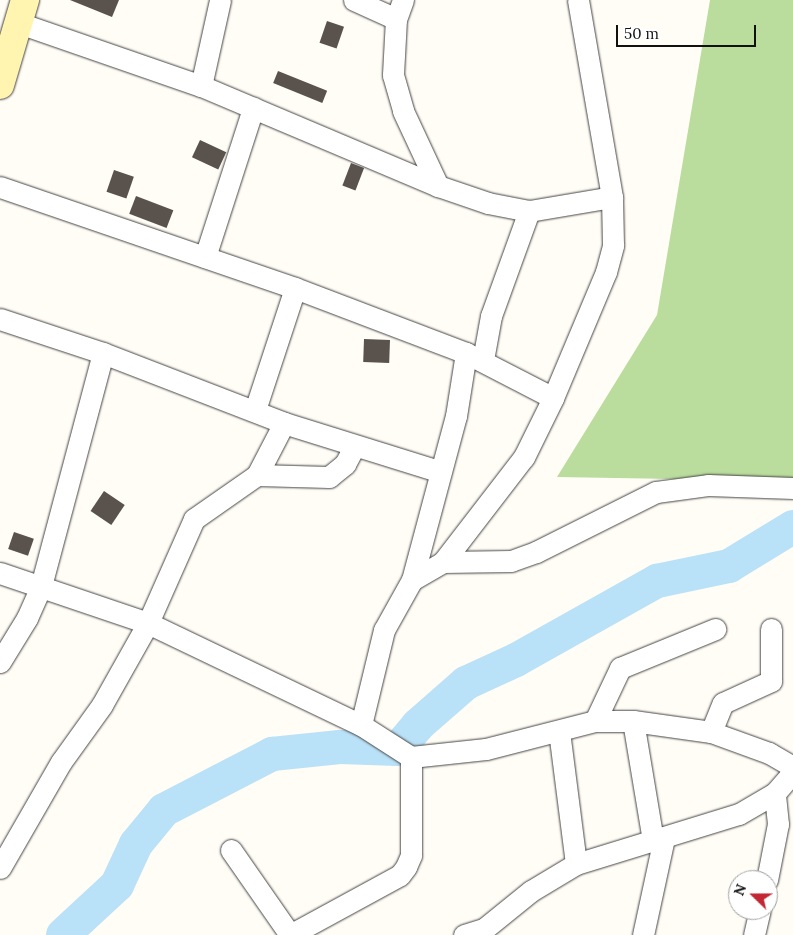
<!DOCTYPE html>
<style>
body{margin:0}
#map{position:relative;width:793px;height:935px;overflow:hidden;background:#fffdf5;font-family:Lora,serif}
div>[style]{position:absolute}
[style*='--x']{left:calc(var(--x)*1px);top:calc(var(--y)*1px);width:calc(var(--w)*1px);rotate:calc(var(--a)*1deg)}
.forest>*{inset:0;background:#badc9c}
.river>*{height:34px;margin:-17px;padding:0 17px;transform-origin:17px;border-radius:17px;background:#b9e1f7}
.building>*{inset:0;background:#5a524d;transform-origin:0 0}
.roads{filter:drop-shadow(0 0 1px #444) drop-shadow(0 0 1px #444)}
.street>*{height:21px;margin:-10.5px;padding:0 10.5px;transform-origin:10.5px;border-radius:10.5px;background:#fff}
.secondary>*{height:28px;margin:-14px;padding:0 14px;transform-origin:14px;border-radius:14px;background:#fff4b0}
span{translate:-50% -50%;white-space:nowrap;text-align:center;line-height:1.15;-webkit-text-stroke:5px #fff;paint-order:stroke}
.north{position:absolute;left:728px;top:870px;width:50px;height:50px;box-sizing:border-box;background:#fff;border:1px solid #a0a0a0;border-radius:50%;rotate:292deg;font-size:14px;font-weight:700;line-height:20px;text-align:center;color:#111}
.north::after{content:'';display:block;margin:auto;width:18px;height:22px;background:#c32733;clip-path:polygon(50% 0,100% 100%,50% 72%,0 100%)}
.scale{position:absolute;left:616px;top:25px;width:140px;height:22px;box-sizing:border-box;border:2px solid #111;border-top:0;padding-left:6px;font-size:15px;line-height:18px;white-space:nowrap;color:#111;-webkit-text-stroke:4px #fff;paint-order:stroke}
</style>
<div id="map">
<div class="forest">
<div style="clip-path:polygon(710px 0,793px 0,793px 481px,557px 477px,657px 315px)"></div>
</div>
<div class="river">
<div style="--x:63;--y:935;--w:74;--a:-42.8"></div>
<div style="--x:117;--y:885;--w:45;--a:-65.1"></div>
<div style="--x:136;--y:844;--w:44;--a:-50.5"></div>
<div style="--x:164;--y:810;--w:122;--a:-27.4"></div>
<div style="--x:272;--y:754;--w:68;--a:-5.9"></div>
<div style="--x:340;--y:747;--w:58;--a:2"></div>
<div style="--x:398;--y:749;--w:31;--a:-50"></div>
<div style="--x:418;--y:725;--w:64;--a:-41.2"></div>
<div style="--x:466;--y:683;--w:55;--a:-24.7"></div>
<div style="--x:516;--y:660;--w:162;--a:-29.3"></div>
<div style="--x:657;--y:581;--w:74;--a:-11.8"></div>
<div style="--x:729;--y:566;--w:75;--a:-31.4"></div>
</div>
<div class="building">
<div style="clip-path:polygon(70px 0,119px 0,112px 17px)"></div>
<div style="left:327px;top:21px;width:18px;height:23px;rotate:19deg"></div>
<div style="left:278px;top:71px;width:53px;height:13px;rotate:22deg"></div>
<div style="left:200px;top:140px;width:29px;height:19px;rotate:25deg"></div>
<div style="left:351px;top:163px;width:14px;height:24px;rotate:21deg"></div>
<div style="left:114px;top:170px;width:21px;height:23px;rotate:19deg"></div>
<div style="left:136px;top:196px;width:40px;height:19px;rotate:21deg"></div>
<div style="left:364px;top:339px;width:26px;height:23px;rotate:2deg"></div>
<div style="left:104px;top:491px;width:25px;height:24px;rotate:34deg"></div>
<div style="left:14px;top:532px;width:21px;height:18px;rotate:19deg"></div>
</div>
<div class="roads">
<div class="street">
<div style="--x:354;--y:0;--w:46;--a:24.3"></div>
<div style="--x:403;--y:0;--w:20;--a:110"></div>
<div style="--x:396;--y:19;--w:56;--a:93.1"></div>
<div style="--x:393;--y:75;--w:37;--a:74"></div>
<div style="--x:403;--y:111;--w:83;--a:65"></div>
<div style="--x:578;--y:0;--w:200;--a:80.2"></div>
<div style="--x:201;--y:86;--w:88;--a:-77.5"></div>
<div style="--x:0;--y:187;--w:312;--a:18.9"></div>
<div style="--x:295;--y:288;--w:183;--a:20.8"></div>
<div style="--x:466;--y:353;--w:98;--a:27.3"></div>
<div style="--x:553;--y:398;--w:137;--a:-67.2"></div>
<div style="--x:606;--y:272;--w:28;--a:-75"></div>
<div style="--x:613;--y:245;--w:48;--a:-91.2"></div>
<div style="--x:612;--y:197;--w:84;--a:170.4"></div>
<div style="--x:529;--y:211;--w:42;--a:-169"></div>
<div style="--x:488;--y:203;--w:53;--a:-161.2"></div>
<div style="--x:438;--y:186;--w:257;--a:-157.1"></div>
<div style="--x:201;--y:86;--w:193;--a:-160.9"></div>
<div style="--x:205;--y:257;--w:157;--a:-72.1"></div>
<div style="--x:0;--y:319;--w:108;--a:18.3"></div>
<div style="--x:103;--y:353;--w:194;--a:21.1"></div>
<div style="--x:284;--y:423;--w:164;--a:17.3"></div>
<div style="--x:483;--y:360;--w:45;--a:-79.7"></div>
<div style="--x:491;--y:316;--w:112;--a:-70.1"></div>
<div style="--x:255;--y:410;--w:128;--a:-71.8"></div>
<div style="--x:284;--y:423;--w:59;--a:117.4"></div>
<div style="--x:257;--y:475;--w:77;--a:145.1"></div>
<div style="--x:194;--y:519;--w:114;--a:113.9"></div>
<div style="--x:148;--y:623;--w:236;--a:25.6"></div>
<div style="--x:361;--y:725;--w:59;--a:32.6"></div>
<div style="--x:257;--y:475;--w:72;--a:1.6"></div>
<div style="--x:329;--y:477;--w:21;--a:-39"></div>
<div style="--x:345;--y:464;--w:19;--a:-62"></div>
<div style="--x:443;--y:562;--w:68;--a:-0.8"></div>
<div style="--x:511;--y:561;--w:27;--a:-20"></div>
<div style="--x:536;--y:552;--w:134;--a:-26.6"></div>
<div style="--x:656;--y:492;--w:52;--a:-7.7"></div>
<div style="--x:708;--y:485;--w:85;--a:2"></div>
<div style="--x:0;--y:573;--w:156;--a:18.7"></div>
<div style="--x:148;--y:623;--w:94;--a:119.3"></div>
<div style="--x:102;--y:705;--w:70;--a:125.7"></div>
<div style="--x:61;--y:762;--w:122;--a:119.9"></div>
<div style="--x:412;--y:580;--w:170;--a:-75"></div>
<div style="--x:456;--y:416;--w:64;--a:-81"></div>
<div style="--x:0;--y:662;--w:52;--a:-58.5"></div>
<div style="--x:27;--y:618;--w:35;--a:-66"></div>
<div style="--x:41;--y:586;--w:241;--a:-75.1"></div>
<div style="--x:595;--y:721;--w:59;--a:-64.7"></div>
<div style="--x:620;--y:668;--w:103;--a:-22.3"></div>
<div style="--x:633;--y:721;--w:122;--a:80.5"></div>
<div style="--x:361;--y:725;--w:98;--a:-76.4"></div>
<div style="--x:384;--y:630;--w:57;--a:-60.8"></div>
<div style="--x:412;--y:580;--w:36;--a:-30"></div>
<div style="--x:443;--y:562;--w:133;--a:-52.4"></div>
<div style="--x:524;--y:457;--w:66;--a:-63.8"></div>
<div style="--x:559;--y:731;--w:134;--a:82.7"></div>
<div style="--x:711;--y:732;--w:31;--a:-68"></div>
<div style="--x:723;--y:703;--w:53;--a:-24.6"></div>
<div style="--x:771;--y:681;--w:52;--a:-90"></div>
<div style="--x:231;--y:850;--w:103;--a:55.2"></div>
<div style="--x:767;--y:880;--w:57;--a:-78.9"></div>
<div style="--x:778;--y:824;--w:31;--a:-96"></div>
<div style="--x:290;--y:935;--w:125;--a:-28.6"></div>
<div style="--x:400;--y:875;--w:10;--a:-53"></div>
<div style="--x:406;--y:867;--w:13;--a:-67"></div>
<div style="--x:411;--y:855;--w:98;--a:-90"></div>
<div style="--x:411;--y:757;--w:75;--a:-6.1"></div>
<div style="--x:486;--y:749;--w:113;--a:-14.4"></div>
<div style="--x:595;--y:721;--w:38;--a:0"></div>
<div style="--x:633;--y:721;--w:79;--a:8"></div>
<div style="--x:711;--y:732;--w:62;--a:19.9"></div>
<div style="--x:769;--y:753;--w:28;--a:30"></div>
<div style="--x:464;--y:935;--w:21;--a:-17"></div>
<div style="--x:484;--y:929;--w:60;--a:-39"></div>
<div style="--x:531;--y:891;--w:52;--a:-31"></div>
<div style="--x:576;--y:864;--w:170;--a:-17.1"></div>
<div style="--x:739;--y:814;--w:42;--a:-30.3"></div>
<div style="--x:775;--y:793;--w:28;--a:-49"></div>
<div style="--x:643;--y:935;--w:99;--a:-77.8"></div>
<div style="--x:754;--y:935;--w:26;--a:-77"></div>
</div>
<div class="secondary">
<div style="--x:0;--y:85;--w:89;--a:-73.6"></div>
</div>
</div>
<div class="north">N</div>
<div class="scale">50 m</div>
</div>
